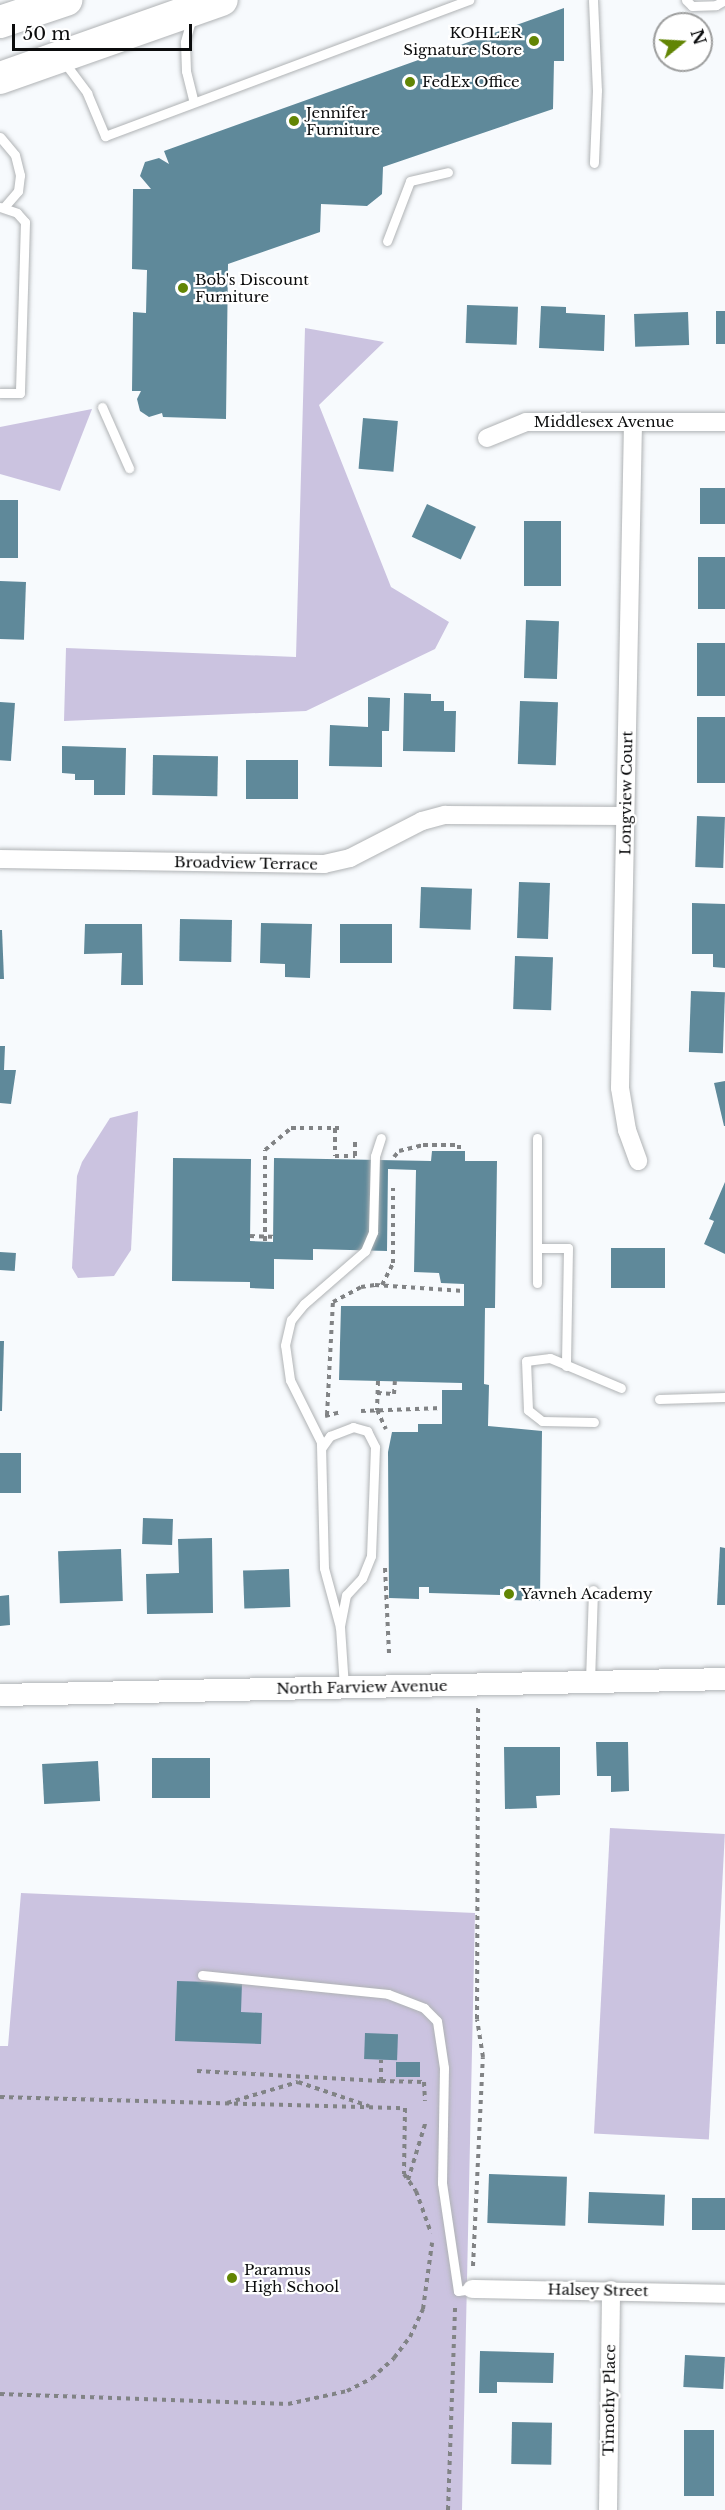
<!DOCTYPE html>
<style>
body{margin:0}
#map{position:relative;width:725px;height:2510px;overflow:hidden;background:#f7fafd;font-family:"Libre Baskerville",serif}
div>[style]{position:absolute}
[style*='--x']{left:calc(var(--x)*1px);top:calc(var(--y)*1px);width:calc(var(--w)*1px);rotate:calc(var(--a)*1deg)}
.green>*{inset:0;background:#cbc3e0;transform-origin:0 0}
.building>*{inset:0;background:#5f899a;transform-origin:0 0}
.path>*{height:4px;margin-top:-2px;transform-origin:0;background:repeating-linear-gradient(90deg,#818385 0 4.5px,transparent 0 9px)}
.roads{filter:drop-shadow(0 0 2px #b0b3b5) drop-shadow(0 0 2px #b0b3b5)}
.service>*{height:9px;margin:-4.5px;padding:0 4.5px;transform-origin:4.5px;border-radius:4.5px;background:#fff}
.minor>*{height:18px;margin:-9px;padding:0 9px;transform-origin:9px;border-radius:9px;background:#fff}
.tertiary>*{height:22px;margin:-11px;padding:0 11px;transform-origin:11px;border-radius:11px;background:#fff}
.trunk>*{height:32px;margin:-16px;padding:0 16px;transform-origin:16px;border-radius:16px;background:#fff}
.dots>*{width:16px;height:16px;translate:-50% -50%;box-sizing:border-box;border:3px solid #fff;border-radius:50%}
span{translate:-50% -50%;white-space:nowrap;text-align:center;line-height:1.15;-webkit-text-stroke:4.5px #fff;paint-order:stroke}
.poi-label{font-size:15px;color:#0b0c0d}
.right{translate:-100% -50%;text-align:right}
.left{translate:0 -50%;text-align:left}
.street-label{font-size:15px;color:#0b0c0d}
.north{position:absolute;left:653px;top:12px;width:60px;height:60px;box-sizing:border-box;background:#fff;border:2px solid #9d9e9e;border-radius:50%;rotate:72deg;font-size:16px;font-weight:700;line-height:24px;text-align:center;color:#0b0c0d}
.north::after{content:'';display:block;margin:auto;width:21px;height:27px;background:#628504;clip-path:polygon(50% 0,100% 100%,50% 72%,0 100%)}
.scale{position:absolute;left:12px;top:24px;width:180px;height:27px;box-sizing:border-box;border:3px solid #0b0c0d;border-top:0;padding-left:8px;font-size:18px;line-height:21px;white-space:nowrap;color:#0b0c0d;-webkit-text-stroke:4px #fff;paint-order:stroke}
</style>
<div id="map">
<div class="green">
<div style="clip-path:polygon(305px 328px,384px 342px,319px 405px,391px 587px,449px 622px,435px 649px,306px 711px,64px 721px,66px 648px,296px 657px)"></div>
<div style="clip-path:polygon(92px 409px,60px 491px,0 474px,0 427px)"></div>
<div style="clip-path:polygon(138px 1111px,131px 1250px,114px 1276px,78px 1278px,72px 1268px,77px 1176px,82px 1162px,110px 1118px)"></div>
<div style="left:610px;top:1828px;width:115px;height:306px;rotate:3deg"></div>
<div style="clip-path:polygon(21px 1893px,475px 1913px,462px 2510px,0 2510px,0 2046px,8px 2046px)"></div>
</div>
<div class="building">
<div style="clip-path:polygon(564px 8px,564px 61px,554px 61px,553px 109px,383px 167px,382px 194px,367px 206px,321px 204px,320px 232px,228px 264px,226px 419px,163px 417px,162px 413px,149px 417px,140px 411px,137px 399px,141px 391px,132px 391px,133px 312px,146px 313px,147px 270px,132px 269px,133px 189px,151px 189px,140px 176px,145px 162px,159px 158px,169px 164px,164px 151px)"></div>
<div style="left:467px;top:305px;width:51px;height:38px;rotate:2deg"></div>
<div style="clip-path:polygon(541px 306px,566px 307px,566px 313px,605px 315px,604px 351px,539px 348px)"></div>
<div style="left:725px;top:311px;width:33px;height:9px;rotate:90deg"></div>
<div style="left:688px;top:312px;width:33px;height:54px;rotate:88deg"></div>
<div style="left:363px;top:418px;width:35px;height:51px;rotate:5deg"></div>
<div style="left:725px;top:488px;width:36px;height:25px;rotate:90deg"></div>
<div style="left:0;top:500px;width:18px;height:58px"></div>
<div style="left:427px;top:504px;width:54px;height:36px;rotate:25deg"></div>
<div style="left:524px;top:521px;width:37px;height:65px"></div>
<div style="left:698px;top:557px;width:27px;height:52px"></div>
<div style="left:0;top:581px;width:26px;height:58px;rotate:2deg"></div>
<div style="left:526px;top:620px;width:33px;height:58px;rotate:2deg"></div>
<div style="left:697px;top:643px;width:28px;height:53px"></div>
<div style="clip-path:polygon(404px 693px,431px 694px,431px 701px,444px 701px,444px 711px,456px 711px,455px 752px,403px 751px)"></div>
<div style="clip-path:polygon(368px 697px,390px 698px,389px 731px,382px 731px,382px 767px,329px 766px,330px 725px,368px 727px)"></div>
<div style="left:520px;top:701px;width:38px;height:63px;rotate:2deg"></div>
<div style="left:0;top:702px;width:15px;height:58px;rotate:4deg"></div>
<div style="left:697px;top:717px;width:28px;height:66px"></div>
<div style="clip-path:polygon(62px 746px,126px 748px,125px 795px,94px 795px,94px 780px,75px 780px,75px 774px,62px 773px)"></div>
<div style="left:153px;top:755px;width:65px;height:40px;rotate:1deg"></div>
<div style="left:246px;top:760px;width:52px;height:39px"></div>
<div style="left:697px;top:816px;width:28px;height:51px;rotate:2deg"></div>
<div style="left:519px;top:882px;width:31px;height:56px;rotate:2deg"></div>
<div style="left:421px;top:887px;width:51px;height:41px;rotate:2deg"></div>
<div style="clip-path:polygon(692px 903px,725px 904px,725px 968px,713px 967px,713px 954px,692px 954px)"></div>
<div style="left:180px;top:919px;width:52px;height:42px;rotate:1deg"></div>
<div style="clip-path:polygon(261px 923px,312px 924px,310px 978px,285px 977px,285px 964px,260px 963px)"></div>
<div style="clip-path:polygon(85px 924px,142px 924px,143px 985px,121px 985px,122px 953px,84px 954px)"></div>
<div style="left:340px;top:924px;width:52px;height:39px"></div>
<div style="clip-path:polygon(0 930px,2px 930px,4px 979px,0 979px)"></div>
<div style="left:515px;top:956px;width:38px;height:53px;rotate:2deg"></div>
<div style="left:691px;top:991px;width:34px;height:61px;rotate:2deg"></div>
<div style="clip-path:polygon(0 1046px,5px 1046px,4px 1070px,16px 1070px,11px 1104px,0 1103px)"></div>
<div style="clip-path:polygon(725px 1081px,725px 1126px,724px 1126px,714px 1083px)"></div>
<div style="clip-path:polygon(432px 1151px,465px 1151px,465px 1161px,497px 1161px,495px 1308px,485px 1308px,484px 1384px,489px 1385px,488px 1426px,542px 1431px,540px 1601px,509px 1600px,509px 1589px,500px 1589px,500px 1595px,429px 1593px,429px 1587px,419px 1587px,419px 1599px,389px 1598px,388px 1452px,392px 1432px,418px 1432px,418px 1424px,442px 1424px,442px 1390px,462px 1390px,462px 1383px,339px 1380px,341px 1306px,464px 1306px,464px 1284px,441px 1283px,439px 1273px,414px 1272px,416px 1170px,388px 1169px,387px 1251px,313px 1249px,313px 1260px,274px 1259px,274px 1289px,250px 1288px,250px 1282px,172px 1281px,173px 1158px,251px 1159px,250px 1241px,273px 1242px,274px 1158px,431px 1161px)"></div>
<div style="clip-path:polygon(725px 1182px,725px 1254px,704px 1244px,714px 1221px,709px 1219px)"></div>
<div style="left:611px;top:1248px;width:54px;height:40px"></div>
<div style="left:0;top:1252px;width:16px;height:18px;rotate:4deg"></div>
<div style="clip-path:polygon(0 1341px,4px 1341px,2px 1411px,0 1411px)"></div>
<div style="left:0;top:1453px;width:21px;height:40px"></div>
<div style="left:143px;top:1518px;width:30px;height:26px;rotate:2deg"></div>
<div style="clip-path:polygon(212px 1538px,213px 1613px,147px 1614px,146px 1574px,179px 1573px,178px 1539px)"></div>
<div style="clip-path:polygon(720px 1547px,725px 1548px,725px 1605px,717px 1605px)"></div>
<div style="left:121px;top:1549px;width:52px;height:63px;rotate:88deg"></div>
<div style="left:289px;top:1569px;width:38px;height:46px;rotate:88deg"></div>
<div style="clip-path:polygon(9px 1595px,10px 1625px,0 1626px,0 1596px)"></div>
<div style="clip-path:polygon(596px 1742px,628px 1742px,629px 1791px,611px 1792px,611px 1776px,597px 1776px)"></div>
<div style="clip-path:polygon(504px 1747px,560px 1747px,560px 1795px,536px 1796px,537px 1808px,505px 1809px)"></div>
<div style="left:210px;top:1758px;width:40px;height:58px;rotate:90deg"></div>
<div style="left:98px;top:1761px;width:40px;height:56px;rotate:87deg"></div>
<div style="clip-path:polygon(177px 1981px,242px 1983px,241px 2012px,262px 2013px,261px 2044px,175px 2041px)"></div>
<div style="left:365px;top:2033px;width:33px;height:26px;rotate:2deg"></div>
<div style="left:396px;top:2062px;width:24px;height:15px"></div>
<div style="left:489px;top:2174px;width:78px;height:49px;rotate:2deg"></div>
<div style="left:589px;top:2192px;width:76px;height:31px;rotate:2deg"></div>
<div style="left:692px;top:2198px;width:33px;height:32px"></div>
<div style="clip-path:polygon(480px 2351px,554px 2353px,553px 2383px,497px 2382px,497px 2393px,479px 2393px)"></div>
<div style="left:685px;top:2355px;width:40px;height:32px;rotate:3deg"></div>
<div style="left:512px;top:2422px;width:40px;height:42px;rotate:1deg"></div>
<div style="left:684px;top:2430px;width:30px;height:66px"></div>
</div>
<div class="path">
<div style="--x:339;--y:1128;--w:4;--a:180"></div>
<div style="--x:335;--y:1128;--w:28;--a:90"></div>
<div style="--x:335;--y:1156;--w:20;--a:0"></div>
<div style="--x:355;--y:1156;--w:17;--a:-90"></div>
<div style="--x:394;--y:1157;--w:8;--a:-50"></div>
<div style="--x:399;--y:1151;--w:25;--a:-14"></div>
<div style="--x:423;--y:1145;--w:36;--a:0"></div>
<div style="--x:459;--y:1145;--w:6;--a:90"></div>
<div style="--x:250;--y:1236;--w:23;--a:2"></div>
<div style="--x:265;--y:1241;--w:91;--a:-90"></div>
<div style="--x:265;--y:1150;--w:34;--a:-40"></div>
<div style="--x:291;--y:1128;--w:44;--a:0"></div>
<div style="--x:382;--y:1285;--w:25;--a:-63"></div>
<div style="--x:393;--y:1263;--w:75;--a:-90"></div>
<div style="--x:378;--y:1381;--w:29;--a:92"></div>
<div style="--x:377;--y:1410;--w:21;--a:65"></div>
<div style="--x:377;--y:1393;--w:17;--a:3"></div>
<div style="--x:394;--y:1394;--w:13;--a:-86"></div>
<div style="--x:361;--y:1411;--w:81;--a:-2.1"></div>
<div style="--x:327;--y:1415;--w:113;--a:-87"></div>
<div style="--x:333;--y:1302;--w:32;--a:-28"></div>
<div style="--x:361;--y:1287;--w:14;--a:-8"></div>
<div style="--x:375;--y:1285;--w:89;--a:3.9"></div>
<div style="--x:325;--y:1416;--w:16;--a:-14"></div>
<div style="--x:385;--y:1568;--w:86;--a:87.3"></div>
<div style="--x:197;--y:2071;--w:184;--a:3.1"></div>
<div style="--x:381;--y:2081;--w:21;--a:-90"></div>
<div style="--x:381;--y:2081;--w:43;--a:1.3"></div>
<div style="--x:424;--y:2082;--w:19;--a:87"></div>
<div style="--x:0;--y:2097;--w:405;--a:1.6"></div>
<div style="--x:405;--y:2108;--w:66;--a:90.9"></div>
<div style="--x:404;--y:2174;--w:21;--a:55"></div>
<div style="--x:416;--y:2191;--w:45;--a:70.3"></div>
<div style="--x:227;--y:2103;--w:74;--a:-16.5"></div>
<div style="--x:298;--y:2082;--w:75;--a:18.7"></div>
<div style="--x:408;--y:2180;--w:59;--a:-73.1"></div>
<div style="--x:473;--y:2266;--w:209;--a:-87.3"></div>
<div style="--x:483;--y:2057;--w:38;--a:-99"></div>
<div style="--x:477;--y:2019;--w:314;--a:-89.8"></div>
<div style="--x:0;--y:2394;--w:288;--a:2"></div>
<div style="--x:288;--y:2404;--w:60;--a:-12.4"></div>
<div style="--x:347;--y:2391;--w:28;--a:-27"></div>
<div style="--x:372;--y:2378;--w:30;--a:-42"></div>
<div style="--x:394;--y:2358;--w:26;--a:-53"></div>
<div style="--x:410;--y:2337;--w:31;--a:-65"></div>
<div style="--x:423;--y:2309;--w:67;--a:-82.2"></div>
<div style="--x:448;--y:2510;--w:204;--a:-88"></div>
</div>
<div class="roads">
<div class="service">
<div style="--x:593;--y:0;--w:90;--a:87.5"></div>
<div style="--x:597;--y:90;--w:73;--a:92.4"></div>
<div style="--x:686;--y:0;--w:8;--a:45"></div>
<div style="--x:692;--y:6;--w:24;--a:-2"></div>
<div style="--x:716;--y:5;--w:10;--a:-29"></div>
<div style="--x:192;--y:17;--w:26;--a:106"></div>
<div style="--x:185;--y:42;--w:29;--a:88"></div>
<div style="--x:186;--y:71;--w:32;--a:76"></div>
<div style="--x:64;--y:62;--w:39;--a:53"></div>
<div style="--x:87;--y:93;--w:47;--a:67.3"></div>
<div style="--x:105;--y:136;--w:389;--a:-20.5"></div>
<div style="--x:0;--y:137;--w:23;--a:50"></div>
<div style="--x:15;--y:155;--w:21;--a:76"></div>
<div style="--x:20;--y:175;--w:16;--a:97"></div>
<div style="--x:18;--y:191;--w:21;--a:131"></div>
<div style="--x:0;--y:207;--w:18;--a:19"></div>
<div style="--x:17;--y:213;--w:12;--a:48"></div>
<div style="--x:25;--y:222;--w:171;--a:91.7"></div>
<div style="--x:20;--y:393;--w:20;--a:180"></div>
<div style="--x:387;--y:241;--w:64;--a:-69"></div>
<div style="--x:410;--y:181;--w:39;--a:-13"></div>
<div style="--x:102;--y:407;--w:67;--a:66.1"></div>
<div style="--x:537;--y:1248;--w:31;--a:0"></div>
<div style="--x:568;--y:1248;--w:118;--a:91"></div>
<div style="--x:537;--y:1283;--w:145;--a:-90"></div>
<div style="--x:659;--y:1399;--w:66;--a:-1.7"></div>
<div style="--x:594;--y:1422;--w:52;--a:-178.9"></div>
<div style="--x:542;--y:1421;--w:18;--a:-142"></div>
<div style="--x:528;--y:1410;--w:49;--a:-92.3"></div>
<div style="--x:526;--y:1361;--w:24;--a:-7"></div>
<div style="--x:550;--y:1358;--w:77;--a:22.9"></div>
<div style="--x:322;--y:1447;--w:14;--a:-54"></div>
<div style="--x:330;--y:1436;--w:25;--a:-21"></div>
<div style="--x:353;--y:1427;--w:15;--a:16"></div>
<div style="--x:367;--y:1431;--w:18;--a:63"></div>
<div style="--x:375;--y:1447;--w:109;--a:92.1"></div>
<div style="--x:371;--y:1556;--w:24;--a:112"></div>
<div style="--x:362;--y:1578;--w:23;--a:133"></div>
<div style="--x:346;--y:1595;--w:33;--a:101"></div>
<div style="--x:340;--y:1627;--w:60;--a:86.2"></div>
<div style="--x:340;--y:1627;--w:61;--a:-105.2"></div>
<div style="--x:324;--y:1568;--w:126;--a:-91.4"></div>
<div style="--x:321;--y:1442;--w:69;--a:-116.6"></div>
<div style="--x:290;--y:1380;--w:35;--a:-98"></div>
<div style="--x:285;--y:1345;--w:26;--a:-77"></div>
<div style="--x:291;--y:1320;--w:21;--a:-51"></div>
<div style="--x:304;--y:1304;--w:81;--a:-41"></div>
<div style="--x:365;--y:1251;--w:21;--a:-67"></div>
<div style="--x:373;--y:1232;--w:76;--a:-88.5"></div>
<div style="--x:375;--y:1156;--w:19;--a:-72"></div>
<div style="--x:590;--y:1681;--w:91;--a:-88.1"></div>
<div style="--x:202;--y:1975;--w:187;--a:5.8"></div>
<div style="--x:388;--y:1994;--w:39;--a:21"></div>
<div style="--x:424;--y:2008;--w:18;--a:45"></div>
<div style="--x:437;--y:2021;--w:48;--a:81.5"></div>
<div style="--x:444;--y:2068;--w:115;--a:91"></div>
<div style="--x:442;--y:2183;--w:109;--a:81.6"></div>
<div style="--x:458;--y:2291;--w:14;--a:-8"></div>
</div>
<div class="minor">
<div style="--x:633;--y:423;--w:665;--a:91.12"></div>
<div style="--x:620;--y:1088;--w:43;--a:80.5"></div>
<div style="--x:627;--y:1130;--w:33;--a:70"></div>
<div style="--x:487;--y:438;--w:42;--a:-22.3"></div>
<div style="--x:526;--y:422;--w:199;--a:0"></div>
<div style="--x:0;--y:859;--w:324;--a:0.9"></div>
<div style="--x:324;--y:864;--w:27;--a:-13"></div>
<div style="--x:350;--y:858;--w:81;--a:-27.2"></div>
<div style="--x:422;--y:821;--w:24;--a:-15"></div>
<div style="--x:445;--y:815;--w:180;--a:0.3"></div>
<div style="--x:472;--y:2289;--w:253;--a:1.1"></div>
<div style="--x:608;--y:2510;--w:220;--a:-89.2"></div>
</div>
<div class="tertiary">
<div style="--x:0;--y:1695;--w:725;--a:-1.26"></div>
</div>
<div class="trunk">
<div style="--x:0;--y:22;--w:70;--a:-18.4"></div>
<div style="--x:0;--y:78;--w:235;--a:-19.4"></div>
</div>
</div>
<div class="dots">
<div style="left:534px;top:41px;background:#628504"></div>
<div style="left:410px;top:82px;background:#628504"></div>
<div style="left:294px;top:121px;background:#628504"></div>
<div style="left:183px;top:288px;background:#628504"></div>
<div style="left:509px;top:1594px;background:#628504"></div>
<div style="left:232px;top:2278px;background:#628504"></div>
</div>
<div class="poi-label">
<span class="right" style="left:522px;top:41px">KOHLER<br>Signature Store</span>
<span class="left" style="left:422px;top:82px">FedEx Office</span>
<span class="left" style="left:306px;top:121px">Jennifer<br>Furniture</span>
<span class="left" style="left:195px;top:288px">Bob's Discount<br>Furniture</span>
<span class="left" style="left:521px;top:1594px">Yavneh Academy</span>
<span class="left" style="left:244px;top:2278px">Paramus<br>High School</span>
</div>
<div class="street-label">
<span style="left:604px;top:422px">Middlesex Avenue</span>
<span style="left:626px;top:793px;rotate:-89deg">Longview Court</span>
<span style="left:246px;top:863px;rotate:1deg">Broadview Terrace</span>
<span style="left:362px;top:1687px;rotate:-1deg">North Farview Avenue</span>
<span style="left:598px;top:2290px;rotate:1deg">Halsey Street</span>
<span style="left:609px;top:2400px;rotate:-89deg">Timothy Place</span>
</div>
<div class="north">N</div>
<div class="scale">50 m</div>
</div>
